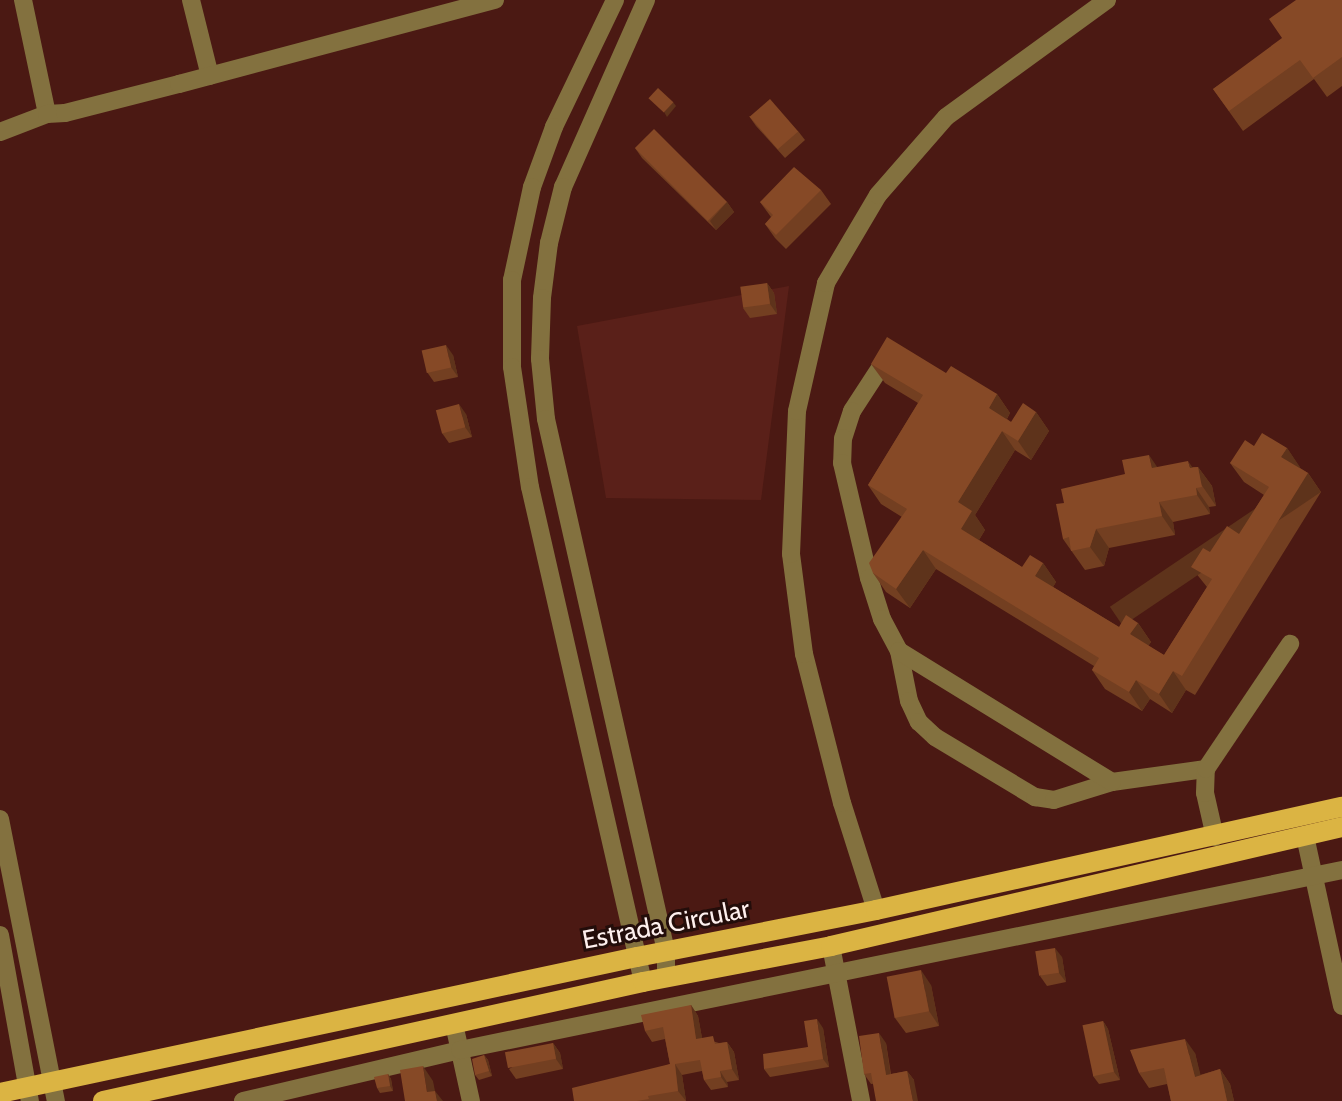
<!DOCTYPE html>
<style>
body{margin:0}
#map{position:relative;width:1342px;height:1101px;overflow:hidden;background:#4b1913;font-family:Cabin,sans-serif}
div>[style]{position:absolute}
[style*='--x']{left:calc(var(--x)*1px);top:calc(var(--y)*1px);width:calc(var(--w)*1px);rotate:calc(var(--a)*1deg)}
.built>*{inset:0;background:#5a2019}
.minor>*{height:18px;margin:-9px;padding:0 9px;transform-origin:9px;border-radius:9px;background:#83713f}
.major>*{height:20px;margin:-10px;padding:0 10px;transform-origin:10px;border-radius:10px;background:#dbb443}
.wall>*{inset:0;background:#733f21}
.shaded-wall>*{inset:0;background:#5e331b;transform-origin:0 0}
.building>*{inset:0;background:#864926;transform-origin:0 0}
span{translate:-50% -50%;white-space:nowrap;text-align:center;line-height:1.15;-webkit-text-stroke:6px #230d0a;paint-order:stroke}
.street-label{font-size:26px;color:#fdefed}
</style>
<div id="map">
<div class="built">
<div style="clip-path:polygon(789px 286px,761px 500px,606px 498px,577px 326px)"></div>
</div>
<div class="minor">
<div style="--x:23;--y:0;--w:116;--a:78.1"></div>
<div style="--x:191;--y:0;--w:78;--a:76"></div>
<div style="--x:615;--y:0;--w:141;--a:115.7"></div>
<div style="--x:554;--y:127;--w:64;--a:110.1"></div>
<div style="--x:532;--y:187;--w:95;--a:102.1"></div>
<div style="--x:512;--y:280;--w:87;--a:90"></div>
<div style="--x:512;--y:367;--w:121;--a:81.5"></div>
<div style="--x:530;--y:487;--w:508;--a:77.14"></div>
<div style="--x:646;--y:0;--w:205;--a:113.9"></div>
<div style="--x:563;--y:187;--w:58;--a:104"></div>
<div style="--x:549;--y:243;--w:55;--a:97.3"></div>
<div style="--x:542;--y:298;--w:61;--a:91.9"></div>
<div style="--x:540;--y:359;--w:60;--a:84.3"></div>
<div style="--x:546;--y:419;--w:545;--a:77.29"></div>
<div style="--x:666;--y:951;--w:26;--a:90"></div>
<div style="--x:0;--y:132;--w:50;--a:-21"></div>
<div style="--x:47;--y:114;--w:18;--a:-3"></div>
<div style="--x:65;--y:113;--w:118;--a:-14.3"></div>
<div style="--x:179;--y:84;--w:327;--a:-14.9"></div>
<div style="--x:880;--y:368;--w:51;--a:123.1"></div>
<div style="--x:852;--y:411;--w:28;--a:108"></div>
<div style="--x:843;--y:438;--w:25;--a:92"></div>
<div style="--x:842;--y:463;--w:118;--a:76.8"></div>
<div style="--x:869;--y:578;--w:43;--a:72.4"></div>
<div style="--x:882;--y:619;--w:36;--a:62"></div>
<div style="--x:899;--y:651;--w:51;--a:78.7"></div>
<div style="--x:909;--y:701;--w:23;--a:65"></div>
<div style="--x:919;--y:722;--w:22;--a:43"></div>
<div style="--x:935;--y:737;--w:117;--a:31"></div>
<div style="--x:1035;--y:797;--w:19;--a:9"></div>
<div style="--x:1054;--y:800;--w:61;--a:-17.2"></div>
<div style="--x:1112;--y:782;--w:95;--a:-7.9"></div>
<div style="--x:899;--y:651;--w:250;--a:31.6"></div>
<div style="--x:0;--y:819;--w:288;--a:78.8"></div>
<div style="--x:1305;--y:836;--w:174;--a:77.7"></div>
<div style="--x:1215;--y:837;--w:45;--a:-102.8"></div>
<div style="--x:1205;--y:793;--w:24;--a:-88"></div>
<div style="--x:1206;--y:769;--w:151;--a:-56.1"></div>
<div style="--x:876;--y:910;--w:112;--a:-107.6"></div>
<div style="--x:842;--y:803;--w:154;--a:-104.3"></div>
<div style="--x:804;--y:654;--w:101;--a:-97.4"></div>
<div style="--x:791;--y:554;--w:143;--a:-87.6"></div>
<div style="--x:797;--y:411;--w:131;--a:-77.2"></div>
<div style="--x:826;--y:283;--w:102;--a:-59.4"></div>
<div style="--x:878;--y:195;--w:103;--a:-48.9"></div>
<div style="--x:946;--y:117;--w:199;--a:-36"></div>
<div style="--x:0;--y:935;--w:169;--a:79.8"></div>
<div style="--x:831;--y:946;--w:158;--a:79"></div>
<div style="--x:454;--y:1024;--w:79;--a:77.6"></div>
<div style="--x:243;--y:1101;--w:223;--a:-13.2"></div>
<div style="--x:460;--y:1050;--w:900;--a:-11.53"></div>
</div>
<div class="major">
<div style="--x:0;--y:1093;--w:651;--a:-12.05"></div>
<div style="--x:637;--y:957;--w:244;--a:-11.1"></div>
<div style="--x:876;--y:910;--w:477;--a:-12.5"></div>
<div style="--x:103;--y:1101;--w:553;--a:-12.43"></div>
<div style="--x:643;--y:982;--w:191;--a:-10.8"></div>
<div style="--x:831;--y:946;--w:525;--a:-13.11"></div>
</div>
<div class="wall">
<div style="clip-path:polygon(1342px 0,1342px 86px,1327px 97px,1314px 79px,1243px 131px,1213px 89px)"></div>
<div style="clip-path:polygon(749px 116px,798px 131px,805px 140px,785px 158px,756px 126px)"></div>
<div style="clip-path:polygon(635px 148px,727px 202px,734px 212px,716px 230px,642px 158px)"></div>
<div style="clip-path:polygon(821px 190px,831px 204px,786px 249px,775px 238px,765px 224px,771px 217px,760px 202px)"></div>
<div style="clip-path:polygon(767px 283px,774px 293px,777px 314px,750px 318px,743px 308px)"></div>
<div style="clip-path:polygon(453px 355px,458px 377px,434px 382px,427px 372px)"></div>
<div style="clip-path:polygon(871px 364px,946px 373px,997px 394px,1010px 413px,1007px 419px,1011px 422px,1036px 412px,1049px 431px,1031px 460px,1015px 450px,975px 515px,985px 530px,979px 540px,1022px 567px,1043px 563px,1056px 582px,1053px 587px,1119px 627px,1138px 623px,1151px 642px,1148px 646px,1164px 655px,1207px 587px,1191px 567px,1210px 552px,1239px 534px,1264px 495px,1244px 482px,1230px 463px,1254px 446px,1287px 448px,1300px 468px,1308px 473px,1321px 492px,1195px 695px,1186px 690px,1172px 713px,1150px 699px,1142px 711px,1105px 689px,1092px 670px,1094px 666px,936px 569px,910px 608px,886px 592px,873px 573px,902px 517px,881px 504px,868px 485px,918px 403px,885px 383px)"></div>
<div style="clip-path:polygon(466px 414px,472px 437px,449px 443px,442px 433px)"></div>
<div style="clip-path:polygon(1157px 467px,1198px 467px,1212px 486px,1216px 506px,1209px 507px,1210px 514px,1173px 522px,1175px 535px,1109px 548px,1104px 566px,1085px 570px,1063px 539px,1064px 503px)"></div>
<div style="clip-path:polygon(1062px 957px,1066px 982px,1047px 986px,1040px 976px)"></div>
<div style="clip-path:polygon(931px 985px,939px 1026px,906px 1033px,895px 1018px)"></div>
<div style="clip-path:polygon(691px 1005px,698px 1016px,702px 1038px,719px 1043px,727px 1042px,734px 1052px,739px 1080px,727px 1082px,728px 1087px,711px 1090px,704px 1080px,702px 1071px,682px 1075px,686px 1101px,574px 1101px,670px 1064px,665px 1039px,652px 1042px,645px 1031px)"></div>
<div style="clip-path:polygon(1103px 1021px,1108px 1029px,1120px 1080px,1099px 1084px,1093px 1076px)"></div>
<div style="clip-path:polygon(823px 1028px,829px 1067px,770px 1077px,764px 1069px,808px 1047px)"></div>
<div style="clip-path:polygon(553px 1043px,560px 1053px,563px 1069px,516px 1079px,509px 1069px)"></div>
<div style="clip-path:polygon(886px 1043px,891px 1074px,907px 1071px,914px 1080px,871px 1084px,864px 1074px)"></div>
<div style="clip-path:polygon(1195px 1053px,1200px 1075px,1220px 1069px,1230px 1084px,1234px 1101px,1171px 1101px,1167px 1084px,1149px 1088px,1139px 1073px)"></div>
<div style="clip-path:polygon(484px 1055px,488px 1060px,492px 1076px,479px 1080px,475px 1075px)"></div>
<div style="clip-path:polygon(388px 1074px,391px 1079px,393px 1091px,380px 1093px,377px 1088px)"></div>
</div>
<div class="shaded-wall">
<div style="clip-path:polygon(673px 102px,676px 106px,667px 117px,664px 112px)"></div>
<div style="clip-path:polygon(727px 202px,734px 212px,716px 230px,710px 221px)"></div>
<div style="clip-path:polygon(767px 283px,774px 293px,777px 314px,770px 304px)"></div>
<div style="clip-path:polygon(446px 345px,453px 355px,458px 377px,451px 367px)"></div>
<div style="clip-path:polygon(997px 394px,1010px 413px,1002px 427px,989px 408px)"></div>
<div style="clip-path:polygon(459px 404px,466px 414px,472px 437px,465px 427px)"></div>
<div style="clip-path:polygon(1036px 412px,1049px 431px,1031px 460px,1018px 441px)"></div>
<div style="clip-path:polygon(1002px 431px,1015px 450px,975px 515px,985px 530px,974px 548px,961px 529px,958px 502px)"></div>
<div style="clip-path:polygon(1287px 448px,1300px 467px,1295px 476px,1281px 457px)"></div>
<div style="clip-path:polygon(1149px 455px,1162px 474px,1152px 468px)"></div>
<div style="clip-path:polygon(1188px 461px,1200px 478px,1198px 467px,1212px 486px,1216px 506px,1190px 468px)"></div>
<div style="left:1308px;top:473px;width:23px;height:239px;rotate:56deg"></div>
<div style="clip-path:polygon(1196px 488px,1209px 507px,1210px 514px,1197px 495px)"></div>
<div style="clip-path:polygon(1159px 502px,1173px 522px,1175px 535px,1162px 516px)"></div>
<div style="clip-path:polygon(1096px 529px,1109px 548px,1104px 566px,1090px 547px)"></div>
<div style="clip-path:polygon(923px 550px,936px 569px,910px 608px,896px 589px)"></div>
<div style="clip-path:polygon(1043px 563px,1056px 582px,1048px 595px,1035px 576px)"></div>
<div style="clip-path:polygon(1138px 623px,1151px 642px,1143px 654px,1130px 634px)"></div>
<div style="clip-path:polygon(1173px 671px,1186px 690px,1172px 713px,1159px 694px)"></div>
<div style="clip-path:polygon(1136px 680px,1150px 699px,1142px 711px,1129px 692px)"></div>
<div style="clip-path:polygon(1055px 948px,1062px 957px,1066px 982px,1059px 973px)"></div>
<div style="clip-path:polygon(921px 970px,931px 985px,939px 1026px,929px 1011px)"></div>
<div style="clip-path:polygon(691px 1005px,698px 1016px,704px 1049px,696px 1039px)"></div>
<div style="clip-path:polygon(817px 1019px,823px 1028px,829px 1067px,823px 1059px)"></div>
<div style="clip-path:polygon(1103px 1021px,1108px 1029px,1120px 1080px,1114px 1072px)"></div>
<div style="clip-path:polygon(879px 1033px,886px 1043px,892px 1085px,886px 1075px)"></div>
<div style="clip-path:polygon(1185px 1039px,1195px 1053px,1205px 1092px,1195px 1077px)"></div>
<div style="clip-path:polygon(727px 1042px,734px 1052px,739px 1080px,732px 1069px)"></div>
<div style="clip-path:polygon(553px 1043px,560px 1053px,563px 1069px,556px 1059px)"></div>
<div style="clip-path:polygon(484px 1055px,488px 1060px,492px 1076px,489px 1071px)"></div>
<div style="clip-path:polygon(675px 1064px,682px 1075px,686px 1101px,678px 1091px)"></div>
<div style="clip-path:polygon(423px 1066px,433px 1081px,437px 1101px,427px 1092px)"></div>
<div style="clip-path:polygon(1220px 1069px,1230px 1084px,1234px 1101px,1227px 1101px)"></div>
<div style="clip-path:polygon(720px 1071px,727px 1082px,728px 1087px,721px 1077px)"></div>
<div style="clip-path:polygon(907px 1071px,914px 1080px,918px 1101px,913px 1101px)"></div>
<div style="clip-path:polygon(388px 1074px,391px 1079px,393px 1091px,390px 1086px)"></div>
<div style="clip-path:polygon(435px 1091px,443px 1101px,437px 1101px)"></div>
</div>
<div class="building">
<div style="clip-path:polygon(1296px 0,1342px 0,1342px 57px,1313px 78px,1300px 60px,1229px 111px,1213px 89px,1282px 38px,1269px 19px)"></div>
<div style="left:658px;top:88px;width:21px;height:14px;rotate:43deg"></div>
<div style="left:770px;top:99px;width:43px;height:27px;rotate:49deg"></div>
<div style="left:654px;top:129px;width:103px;height:27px;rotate:45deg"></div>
<div style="clip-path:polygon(794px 167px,821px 190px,776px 235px,765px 224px,773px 215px,760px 202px)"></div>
<div style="left:767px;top:283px;width:21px;height:27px;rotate:82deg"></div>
<div style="clip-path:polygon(887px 337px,946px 373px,951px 366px,997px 394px,989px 408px,1011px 422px,1023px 403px,1036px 412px,1018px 441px,1002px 431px,958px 502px,972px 511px,961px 529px,1022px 567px,1030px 555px,1043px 563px,1035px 576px,1119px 627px,1126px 615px,1138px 623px,1130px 634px,1164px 655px,1212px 579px,1191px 567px,1203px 548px,1210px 552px,1227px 526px,1239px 534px,1269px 487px,1230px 463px,1245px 440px,1254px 446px,1262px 433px,1287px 448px,1281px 457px,1308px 473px,1182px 676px,1173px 671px,1159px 694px,1136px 680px,1129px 692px,1092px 670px,1099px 658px,923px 550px,896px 589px,873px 573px,869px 563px,907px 509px,868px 485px,923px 395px,871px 364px)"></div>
<div style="left:446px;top:345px;width:23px;height:25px;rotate:77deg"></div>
<div style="left:459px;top:404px;width:24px;height:24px;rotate:75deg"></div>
<div style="clip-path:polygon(1149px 455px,1152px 468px,1188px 461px,1190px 468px,1198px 467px,1202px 487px,1196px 488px,1197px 495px,1159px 502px,1162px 516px,1096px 529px,1090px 547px,1071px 551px,1069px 537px,1063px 539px,1056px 504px,1064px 503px,1061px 489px,1125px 474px,1122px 460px)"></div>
<div style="left:1055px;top:948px;width:25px;height:20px;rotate:81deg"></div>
<div style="left:921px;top:970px;width:42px;height:35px;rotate:79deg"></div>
<div style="clip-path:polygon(691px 1005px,696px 1039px,713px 1036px,715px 1044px,727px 1042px,732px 1069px,720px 1071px,721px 1077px,704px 1080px,700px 1060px,675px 1064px,678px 1091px,648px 1096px,649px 1099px,637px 1101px,574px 1101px,572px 1088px,670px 1064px,663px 1027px,645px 1031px,641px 1015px)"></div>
<div style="clip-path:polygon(817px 1019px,823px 1059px,764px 1069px,763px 1054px,808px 1047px,804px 1021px)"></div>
<div style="left:1103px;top:1021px;width:52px;height:21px;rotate:78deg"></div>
<div style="clip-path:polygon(879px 1033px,886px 1075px,907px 1071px,913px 1101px,876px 1101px,871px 1073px,864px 1074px,859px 1036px)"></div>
<div style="clip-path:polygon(1185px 1039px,1195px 1077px,1220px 1069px,1227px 1101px,1171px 1101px,1164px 1068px,1139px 1073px,1130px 1050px)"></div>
<div style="left:553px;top:1043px;width:16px;height:49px;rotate:79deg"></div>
<div style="clip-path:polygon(484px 1055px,489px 1071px,475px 1075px,472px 1059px)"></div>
<div style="clip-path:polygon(423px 1066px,427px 1092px,435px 1091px,437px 1101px,405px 1101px,400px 1070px)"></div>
<div style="clip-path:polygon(388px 1074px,390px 1086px,377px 1088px,374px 1077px)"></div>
</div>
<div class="street-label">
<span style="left:666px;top:925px;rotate:-11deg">Estrada Circular</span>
</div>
</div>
